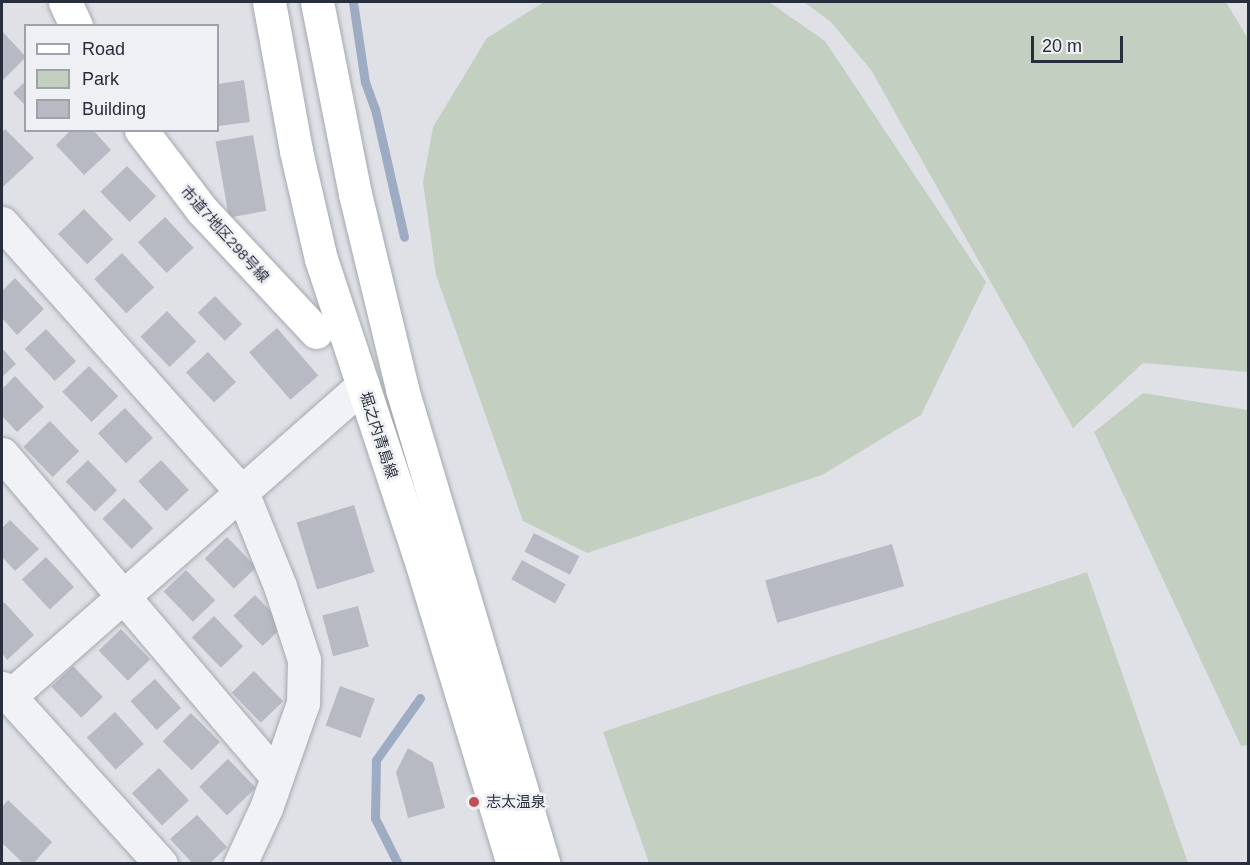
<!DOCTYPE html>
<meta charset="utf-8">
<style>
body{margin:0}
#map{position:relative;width:1250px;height:865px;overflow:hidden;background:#dfe1e7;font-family:Arial,"Noto Sans JP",sans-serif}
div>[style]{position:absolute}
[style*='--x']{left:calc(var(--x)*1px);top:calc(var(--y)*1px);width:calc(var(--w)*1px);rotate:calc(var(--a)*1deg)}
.green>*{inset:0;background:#c3d0c1}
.stream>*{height:9px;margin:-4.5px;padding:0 4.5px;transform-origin:4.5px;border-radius:4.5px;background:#9dabc3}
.building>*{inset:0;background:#b7bac3;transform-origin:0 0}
.roads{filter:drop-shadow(0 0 2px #a5a8b0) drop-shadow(0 0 2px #a5a8b0)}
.street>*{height:33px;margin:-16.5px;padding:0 16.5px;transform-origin:16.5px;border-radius:16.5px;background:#f1f2f5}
.secondary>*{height:33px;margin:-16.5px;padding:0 16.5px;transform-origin:16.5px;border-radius:16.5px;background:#fff}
.dots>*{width:16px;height:16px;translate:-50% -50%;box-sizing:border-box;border:3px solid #eef0f4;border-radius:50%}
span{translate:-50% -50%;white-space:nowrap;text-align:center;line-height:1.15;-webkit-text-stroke:5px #eef0f4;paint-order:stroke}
.street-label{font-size:15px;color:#292e3c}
.poi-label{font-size:15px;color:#292e3c}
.left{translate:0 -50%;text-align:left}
.frame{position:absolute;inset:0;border:3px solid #292e3c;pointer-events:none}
.legend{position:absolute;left:24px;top:24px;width:195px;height:108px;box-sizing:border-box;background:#eef0f4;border:2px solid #9fa2aa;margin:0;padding:8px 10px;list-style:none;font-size:18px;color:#292e3c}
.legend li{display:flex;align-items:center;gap:12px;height:30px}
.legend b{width:30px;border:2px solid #9fa2aa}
.scale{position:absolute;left:1031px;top:36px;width:92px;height:27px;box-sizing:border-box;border:3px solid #292e3c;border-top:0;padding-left:8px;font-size:18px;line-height:21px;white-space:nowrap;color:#292e3c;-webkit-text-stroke:4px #eef0f4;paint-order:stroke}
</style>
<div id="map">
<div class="green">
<div style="clip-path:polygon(544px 2px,769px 2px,825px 41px,986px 282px,921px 415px,822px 475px,587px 553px,523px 521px,436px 275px,423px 182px,433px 127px,487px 38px)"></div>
<div style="clip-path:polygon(804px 2px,1226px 2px,1248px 39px,1248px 372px,1143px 363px,1073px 428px,871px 70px,831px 22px)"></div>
<div style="clip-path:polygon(1143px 393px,1248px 410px,1248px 745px,1241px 746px,1094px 432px)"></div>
<div style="clip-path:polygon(1087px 572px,1188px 863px,649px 863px,603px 732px)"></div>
</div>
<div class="stream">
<div style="--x:353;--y:2;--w:81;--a:81.5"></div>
<div style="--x:365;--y:82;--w:29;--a:70"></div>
<div style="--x:375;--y:109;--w:131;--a:77.2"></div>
<div style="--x:398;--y:864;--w:51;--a:-116.6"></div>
<div style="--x:375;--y:818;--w:58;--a:-89"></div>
<div style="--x:376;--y:760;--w:76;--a:-54.6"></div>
</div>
<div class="building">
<div style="clip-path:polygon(2px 31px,26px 57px,2px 81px)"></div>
<div style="clip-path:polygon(244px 80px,250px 122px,218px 126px,218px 84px)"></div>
<div style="clip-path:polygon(26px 81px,26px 106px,13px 93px)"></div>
<div style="clip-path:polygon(5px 129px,34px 158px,3px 187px,2px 132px)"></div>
<div style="clip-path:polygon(71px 130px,93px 130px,111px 150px,84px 175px,56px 145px)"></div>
<div style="left:253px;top:135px;width:77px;height:38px;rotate:80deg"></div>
<div style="left:127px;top:166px;width:42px;height:37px;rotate:46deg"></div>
<div style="left:84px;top:209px;width:42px;height:36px;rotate:46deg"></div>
<div style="left:165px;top:217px;width:42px;height:37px;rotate:47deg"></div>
<div style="left:122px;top:253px;width:47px;height:38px;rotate:47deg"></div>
<div style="clip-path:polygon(15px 278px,44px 309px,17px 335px,2px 318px,2px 291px)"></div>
<div style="left:215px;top:296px;width:39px;height:24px;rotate:46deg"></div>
<div style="left:167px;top:311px;width:42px;height:37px;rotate:46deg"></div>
<div style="left:277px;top:328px;width:63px;height:37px;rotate:49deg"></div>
<div style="left:46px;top:329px;width:44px;height:29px;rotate:47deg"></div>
<div style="clip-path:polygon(2px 348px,16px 364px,2px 377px)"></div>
<div style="left:208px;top:352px;width:41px;height:30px;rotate:47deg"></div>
<div style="left:89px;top:366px;width:42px;height:37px;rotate:46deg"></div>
<div style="clip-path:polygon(15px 376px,44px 407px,17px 432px,2px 416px,2px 389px)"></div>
<div style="left:125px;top:408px;width:41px;height:37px;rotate:47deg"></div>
<div style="left:50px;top:421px;width:42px;height:37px;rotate:46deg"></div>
<div style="left:88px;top:460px;width:42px;height:31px;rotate:46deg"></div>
<div style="left:161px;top:460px;width:41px;height:31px;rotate:47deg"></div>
<div style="left:124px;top:498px;width:42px;height:30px;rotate:46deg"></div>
<div style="left:354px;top:505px;width:70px;height:60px;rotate:73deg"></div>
<div style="clip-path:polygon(10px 520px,39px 549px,15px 571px,2px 557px,2px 528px)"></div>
<div style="left:534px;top:533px;width:51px;height:21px;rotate:27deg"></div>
<div style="left:227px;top:537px;width:42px;height:31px;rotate:46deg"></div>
<div style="left:892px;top:544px;width:44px;height:132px;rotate:74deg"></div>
<div style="left:46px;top:557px;width:41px;height:33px;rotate:47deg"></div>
<div style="left:522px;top:560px;width:50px;height:22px;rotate:29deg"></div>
<div style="left:186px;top:570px;width:42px;height:31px;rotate:46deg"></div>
<div style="left:255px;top:595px;width:42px;height:30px;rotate:46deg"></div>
<div style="clip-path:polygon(4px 602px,34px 635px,7px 660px,2px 653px,2px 605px)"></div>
<div style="left:358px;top:606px;width:42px;height:37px;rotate:75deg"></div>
<div style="left:214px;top:616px;width:42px;height:31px;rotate:46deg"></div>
<div style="left:121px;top:629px;width:42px;height:31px;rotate:46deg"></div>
<div style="left:73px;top:666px;width:43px;height:30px;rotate:46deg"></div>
<div style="left:254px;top:671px;width:42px;height:31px;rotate:46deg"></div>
<div style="left:155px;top:679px;width:39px;height:33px;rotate:48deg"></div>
<div style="left:340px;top:686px;width:37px;height:42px;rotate:20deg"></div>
<div style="left:115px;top:712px;width:43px;height:38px;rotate:48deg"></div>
<div style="left:191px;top:713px;width:41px;height:40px;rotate:45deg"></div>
<div style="clip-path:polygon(408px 748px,433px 763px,445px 808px,408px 818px,396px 772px)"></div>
<div style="left:228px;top:759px;width:40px;height:40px;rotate:46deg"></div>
<div style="left:159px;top:768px;width:44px;height:37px;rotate:47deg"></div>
<div style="clip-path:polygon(8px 800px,52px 842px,33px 864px,24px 864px,2px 843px,2px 807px)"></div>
<div style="clip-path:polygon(197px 815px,227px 847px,209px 864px,193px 864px,170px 839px)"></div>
</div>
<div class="roads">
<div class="street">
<div style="--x:2;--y:223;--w:361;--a:48.3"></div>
<div style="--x:242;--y:492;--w:101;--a:68"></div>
<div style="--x:280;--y:586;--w:78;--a:72"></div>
<div style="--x:304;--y:660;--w:43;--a:91.3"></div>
<div style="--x:303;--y:703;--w:111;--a:109.4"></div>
<div style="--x:266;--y:808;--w:62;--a:114.9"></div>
<div style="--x:2;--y:454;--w:424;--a:49.6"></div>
<div style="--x:2;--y:688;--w:237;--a:47.9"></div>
<div style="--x:9;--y:697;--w:472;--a:-41.4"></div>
</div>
<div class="secondary">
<div style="--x:65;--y:2;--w:26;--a:65"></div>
<div style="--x:269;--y:2;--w:151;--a:79.7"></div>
<div style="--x:296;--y:151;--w:111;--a:77"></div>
<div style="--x:321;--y:259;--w:312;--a:71.7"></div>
<div style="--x:419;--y:555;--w:323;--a:73.1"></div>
<div style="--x:317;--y:2;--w:196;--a:78.8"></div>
<div style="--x:355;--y:194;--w:201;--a:76.4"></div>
<div style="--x:402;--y:389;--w:496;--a:73.4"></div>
<div style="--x:141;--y:130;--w:101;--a:52.7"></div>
<div style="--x:202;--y:210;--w:167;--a:46.9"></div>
</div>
</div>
<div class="dots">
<div style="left:474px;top:802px;background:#c05053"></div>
</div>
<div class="street-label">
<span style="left:225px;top:234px;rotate:48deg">市道7地区298号線</span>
<span style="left:379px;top:435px;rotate:72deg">堀之内青島線</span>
</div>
<div class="poi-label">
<span class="left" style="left:486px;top:802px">志太温泉</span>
</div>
<div class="frame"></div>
<ul class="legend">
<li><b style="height:8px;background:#fff"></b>Road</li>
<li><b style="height:16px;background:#c3d0c1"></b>Park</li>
<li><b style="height:16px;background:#b7bac3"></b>Building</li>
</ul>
<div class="scale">20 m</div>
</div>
